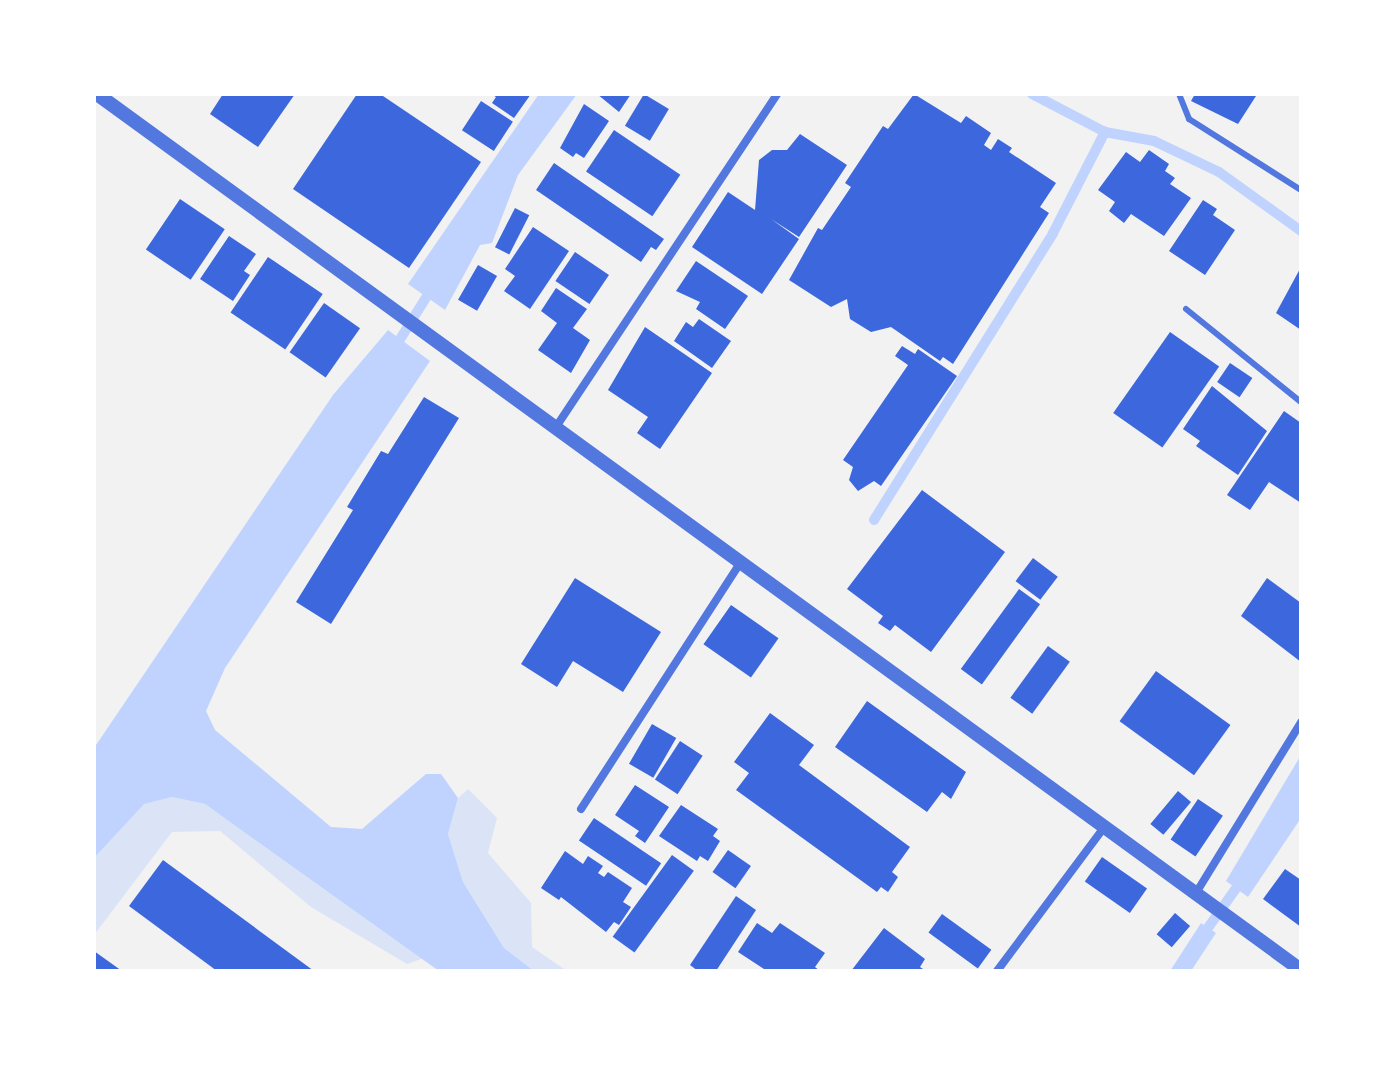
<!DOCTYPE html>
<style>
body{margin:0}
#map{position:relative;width:1395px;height:1065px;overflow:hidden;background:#f2f2f2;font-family:Inter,sans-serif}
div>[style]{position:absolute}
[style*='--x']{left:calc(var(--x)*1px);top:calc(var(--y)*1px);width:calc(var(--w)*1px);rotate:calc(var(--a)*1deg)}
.green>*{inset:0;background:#dbe4f7}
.water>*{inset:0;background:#bfd3fe}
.stream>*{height:10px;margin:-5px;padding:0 5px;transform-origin:5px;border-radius:5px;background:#bfd3fe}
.building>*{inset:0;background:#3d67dc;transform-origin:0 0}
.service>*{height:6px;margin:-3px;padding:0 3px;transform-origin:3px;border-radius:3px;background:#5277de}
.minor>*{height:8px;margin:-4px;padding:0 4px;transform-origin:4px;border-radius:4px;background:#5277de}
.tertiary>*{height:14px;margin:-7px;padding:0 7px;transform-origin:7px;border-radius:7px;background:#5277de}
span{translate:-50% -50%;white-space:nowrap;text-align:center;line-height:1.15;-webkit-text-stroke:6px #fff;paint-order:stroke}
.frame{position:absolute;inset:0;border:96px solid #fff;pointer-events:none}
</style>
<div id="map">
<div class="green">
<div style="clip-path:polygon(468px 789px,497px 818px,488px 853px,531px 903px,532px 947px,567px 971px,534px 971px,504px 948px,463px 882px,448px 834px,458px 798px)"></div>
<div style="clip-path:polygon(172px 797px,205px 804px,424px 958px,407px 964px,311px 907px,220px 831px,172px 832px,94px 935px,94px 858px,143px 804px)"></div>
</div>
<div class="water">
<div style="clip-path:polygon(539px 94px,577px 94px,518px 175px,492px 243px,480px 245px,445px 310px,408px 284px)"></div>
<div style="clip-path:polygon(388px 330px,430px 361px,225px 668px,206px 711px,215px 730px,331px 827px,362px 829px,426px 774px,441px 774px,458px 798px,448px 834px,463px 882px,504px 948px,534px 971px,439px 971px,205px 804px,172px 797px,144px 804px,94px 858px,94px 748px,333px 395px)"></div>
<div style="clip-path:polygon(1301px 755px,1301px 818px,1248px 897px,1226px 881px)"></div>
<div style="clip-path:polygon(1201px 923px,1216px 933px,1191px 971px,1170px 971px)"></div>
</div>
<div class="stream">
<div style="--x:1032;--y:94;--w:82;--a:27.5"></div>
<div style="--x:1105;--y:132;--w:50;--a:10.4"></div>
<div style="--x:1154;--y:141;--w:72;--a:25.5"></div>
<div style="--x:1219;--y:172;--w:101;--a:35.7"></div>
<div style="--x:394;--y:349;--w:72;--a:-58.1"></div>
<div style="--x:874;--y:520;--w:338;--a:-58"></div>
<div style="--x:1053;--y:233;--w:114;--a:-62.8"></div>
<div style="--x:1200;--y:939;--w:76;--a:-54.6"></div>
</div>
<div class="building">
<div style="clip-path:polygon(223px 94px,295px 94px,258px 147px,210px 114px)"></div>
<div style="clip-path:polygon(357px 94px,380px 94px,481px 162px,409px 268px,293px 189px)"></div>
<div style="clip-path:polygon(491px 94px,531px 94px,514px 118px,492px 103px,496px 97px)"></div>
<div style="clip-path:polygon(597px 94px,631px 94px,619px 112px)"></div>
<div style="left:644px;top:94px;width:29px;height:37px;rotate:31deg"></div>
<div style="clip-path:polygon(914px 94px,961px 123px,966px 116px,991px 133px,984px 145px,991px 150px,998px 139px,1012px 148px,1009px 152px,1056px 183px,1040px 207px,1049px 213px,953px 364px,943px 357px,940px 361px,891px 327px,871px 332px,850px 319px,847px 299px,831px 307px,789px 280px,818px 228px,822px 230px,851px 187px,845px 183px,883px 126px,888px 129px)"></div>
<div style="clip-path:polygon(1195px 94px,1253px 94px,1256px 96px,1238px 124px,1191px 101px)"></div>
<div style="left:481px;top:101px;width:38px;height:35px;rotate:33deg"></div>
<div style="clip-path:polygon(584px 104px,609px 121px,584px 158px,576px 153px,573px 157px,560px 148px)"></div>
<div style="left:614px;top:130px;width:80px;height:50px;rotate:34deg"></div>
<div style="clip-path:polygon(800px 134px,847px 165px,799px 237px,771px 219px,799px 239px,762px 294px,692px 247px,728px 192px,755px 210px,759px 160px,772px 150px,787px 150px)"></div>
<div style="clip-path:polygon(1149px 150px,1169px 164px,1165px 171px,1175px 178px,1170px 184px,1191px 198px,1164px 236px,1131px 214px,1124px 223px,1109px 211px,1115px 202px,1098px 190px,1126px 152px,1140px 162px)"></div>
<div style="clip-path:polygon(554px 163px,664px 239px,656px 250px,651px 247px,641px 262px,536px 190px)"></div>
<div style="left:180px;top:199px;width:54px;height:61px;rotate:34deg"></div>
<div style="clip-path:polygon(1203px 200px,1217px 209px,1213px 215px,1235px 230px,1205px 275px,1169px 251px)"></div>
<div style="left:515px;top:208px;width:16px;height:44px;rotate:27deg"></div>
<div style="clip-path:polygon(533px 227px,569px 251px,530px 309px,504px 291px,515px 276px,505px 269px)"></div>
<div style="clip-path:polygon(229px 236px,256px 254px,244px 271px,250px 275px,233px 301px,200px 279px)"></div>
<div style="left:575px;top:252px;width:41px;height:35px;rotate:34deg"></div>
<div style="left:268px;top:257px;width:66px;height:67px;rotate:34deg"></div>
<div style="clip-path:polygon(696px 261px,748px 296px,725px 329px,696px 309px,700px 302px,676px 291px)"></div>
<div style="left:478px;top:265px;width:22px;height:40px;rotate:30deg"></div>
<div style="clip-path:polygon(1301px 267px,1301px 330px,1276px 313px)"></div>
<div style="clip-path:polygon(556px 288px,587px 309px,573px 328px,590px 340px,571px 373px,538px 350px,557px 323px,541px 311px)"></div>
<div style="left:324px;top:303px;width:44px;height:60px;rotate:35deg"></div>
<div style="clip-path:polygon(699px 319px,731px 341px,712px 368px,674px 341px,686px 322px,693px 327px)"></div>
<div style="clip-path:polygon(645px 327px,712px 373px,660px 449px,637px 433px,648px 417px,608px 390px)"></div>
<div style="left:1170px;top:332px;width:60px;height:99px;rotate:35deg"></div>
<div style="clip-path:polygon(902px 346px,915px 354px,918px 349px,957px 376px,881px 486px,874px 481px,858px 491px,849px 480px,853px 467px,843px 460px,908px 365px,895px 356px)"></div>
<div style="left:1230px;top:363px;width:27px;height:23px;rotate:34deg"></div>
<div style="clip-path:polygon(1212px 386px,1267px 431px,1238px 475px,1196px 446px,1200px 441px,1183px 429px)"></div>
<div style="clip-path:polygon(424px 397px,459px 418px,331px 624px,296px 602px,353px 510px,347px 507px,381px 451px,388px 454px)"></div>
<div style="clip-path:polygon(1284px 411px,1301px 423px,1301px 503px,1269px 482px,1250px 510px,1227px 495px)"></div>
<div style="clip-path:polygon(922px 490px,1005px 552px,931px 652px,895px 625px,890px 631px,878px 623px,883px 616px,847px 589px)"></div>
<div style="left:1033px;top:558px;width:31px;height:29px;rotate:37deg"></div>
<div style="clip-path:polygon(575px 578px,661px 632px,623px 692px,573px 661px,557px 687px,521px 664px)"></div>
<div style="clip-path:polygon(1267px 578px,1301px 603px,1301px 662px,1241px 616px)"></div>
<div style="left:1019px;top:589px;width:26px;height:99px;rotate:36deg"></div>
<div style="left:731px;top:605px;width:58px;height:48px;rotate:35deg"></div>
<div style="left:1048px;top:646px;width:27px;height:64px;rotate:36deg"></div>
<div style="left:1156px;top:671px;width:92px;height:62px;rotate:36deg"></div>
<div style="clip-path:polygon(867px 701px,966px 772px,951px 799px,942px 792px,927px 812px,835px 747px)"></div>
<div style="clip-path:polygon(770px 713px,814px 745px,799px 765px,910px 847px,892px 872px,898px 877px,888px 892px,881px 887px,877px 892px,736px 790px,749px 773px,734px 762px)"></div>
<div style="left:652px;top:724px;width:28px;height:46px;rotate:30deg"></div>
<div style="left:680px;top:741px;width:27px;height:46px;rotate:33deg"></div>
<div style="clip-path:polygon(635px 785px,669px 807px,645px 843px,635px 836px,639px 831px,615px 815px)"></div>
<div style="left:1178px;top:791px;width:17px;height:43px;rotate:40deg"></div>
<div style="left:1198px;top:799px;width:30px;height:49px;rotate:34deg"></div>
<div style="clip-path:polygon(681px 805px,718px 829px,713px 836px,720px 841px,708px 861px,700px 856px,697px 861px,659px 836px)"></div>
<div style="left:594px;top:818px;width:81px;height:27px;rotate:34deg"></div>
<div style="left:728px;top:850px;width:28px;height:27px;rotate:35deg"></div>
<div style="clip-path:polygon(565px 851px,583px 864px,588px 856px,603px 866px,598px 873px,604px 877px,608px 872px,632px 888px,623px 902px,631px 907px,619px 925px,614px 922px,606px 932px,561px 897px,559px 900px,541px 888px)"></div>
<div style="left:672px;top:855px;width:27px;height:101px;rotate:36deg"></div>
<div style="left:1102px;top:857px;width:55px;height:30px;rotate:35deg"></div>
<div style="clip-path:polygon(163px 860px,314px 971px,217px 971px,129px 906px)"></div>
<div style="clip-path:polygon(1285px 869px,1301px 880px,1301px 927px,1263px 899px)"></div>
<div style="clip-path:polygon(736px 896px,756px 910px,716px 971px,698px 971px,690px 965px)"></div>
<div style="left:1175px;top:913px;width:20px;height:28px;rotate:41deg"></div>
<div style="left:942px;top:914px;width:61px;height:23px;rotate:36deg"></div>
<div style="clip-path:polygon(757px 923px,772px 933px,780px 923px,825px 953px,815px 967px,820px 971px,767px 971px,738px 952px)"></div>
<div style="clip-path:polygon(884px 928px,925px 959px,920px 967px,926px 971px,851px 971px)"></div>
<div style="clip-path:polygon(94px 951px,122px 971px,94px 971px)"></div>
</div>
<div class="service">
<div style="--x:1179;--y:94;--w:27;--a:68"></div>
<div style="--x:1189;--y:119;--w:133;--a:32.4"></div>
<div style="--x:1186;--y:309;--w:148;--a:39"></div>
</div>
<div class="minor">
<div style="--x:556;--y:427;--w:400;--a:-56.4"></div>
<div style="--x:581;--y:809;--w:294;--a:-57.1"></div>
<div style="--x:1196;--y:893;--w:201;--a:-58.4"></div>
<div style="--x:997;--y:971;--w:181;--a:-53.3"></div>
</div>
<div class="tertiary">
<div style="--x:97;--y:94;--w:1489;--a:36.04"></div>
</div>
<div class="frame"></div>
</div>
